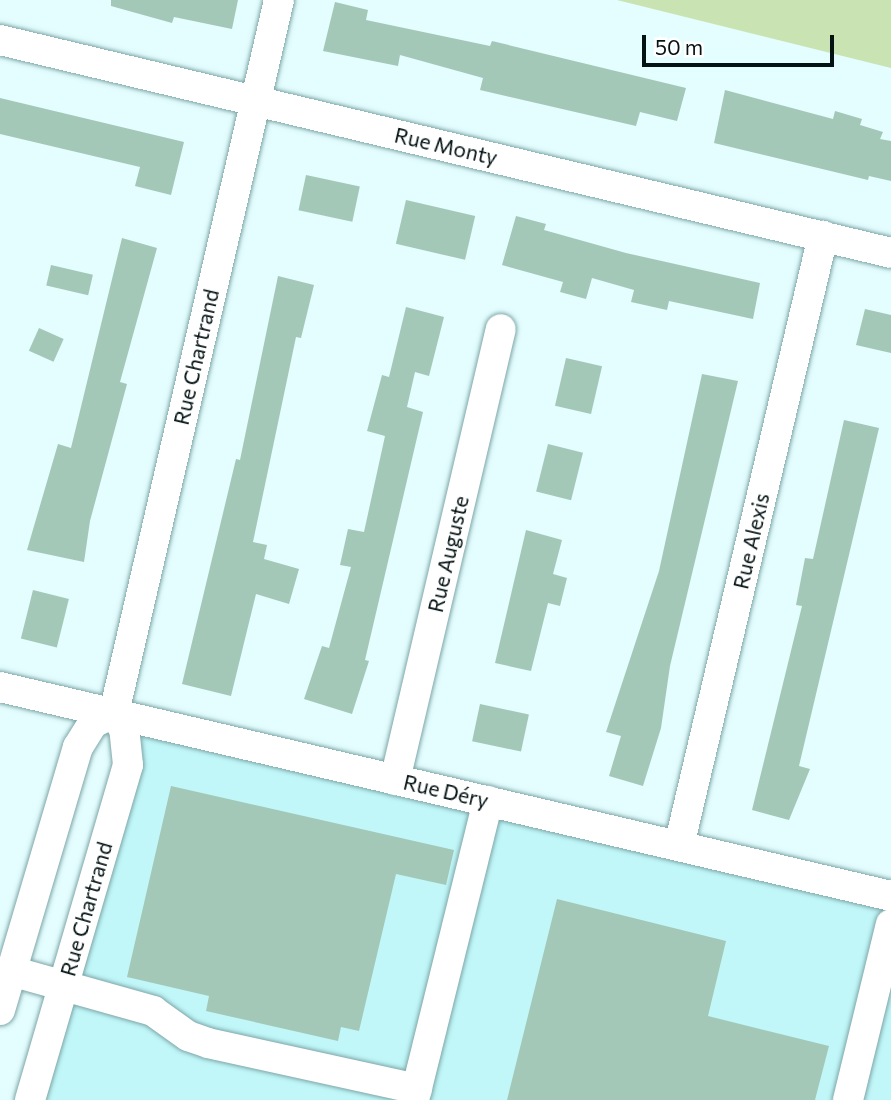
<!DOCTYPE html>
<meta charset="utf-8">
<style>
body{margin:0}
#map{position:relative;width:891px;height:1100px;overflow:hidden;background:#e4fdfe;font-family:Commissioner,sans-serif}
div>[style]{position:absolute}
[style*='--x']{left:calc(var(--x)*1px);top:calc(var(--y)*1px);width:calc(var(--w)*1px);rotate:calc(var(--a)*1deg)}
.built>*{inset:0;background:#c1f7f9}
.green>*{inset:0;background:#c9e3b2}
.building>*{inset:0;background:#a4c8b7;transform-origin:0 0}
.roads{filter:drop-shadow(0 0 2px #7da6a8) drop-shadow(0 0 2px #7da6a8)}
.minor>*{height:30px;margin:-15px;padding:0 15px;transform-origin:15px;border-radius:15px;background:#fff}
span{translate:-50% -50%;white-space:nowrap;text-align:center;line-height:1.15;-webkit-text-stroke:6px #fff;paint-order:stroke}
.street-label{font-size:21px;color:#041213}
.scale{position:absolute;left:642px;top:35px;width:192px;height:32px;box-sizing:border-box;border:4px solid #041213;border-top:0;padding-left:9px;font-size:21px;line-height:24px;white-space:nowrap;color:#041213;-webkit-text-stroke:5px #fff;paint-order:stroke}
</style>
<div id="map">
<div class="built">
<div style="clip-path:polygon(143px 730px,891px 906px,891px 1100px,44px 1100px)"></div>
</div>
<div class="green">
<div style="clip-path:polygon(617px 0,891px 0,891px 68px)"></div>
</div>
<div class="building">
<div style="clip-path:polygon(111px 0,238px 0,232px 29px,174px 17px,172px 23px,111px 6px)"></div>
<div style="clip-path:polygon(335px 2px,368px 10px,366px 20px,490px 46px,492px 41px,686px 88px,677px 121px,640px 112px,636px 126px,480px 90px,483px 78px,400px 55px,398px 66px,323px 51px)"></div>
<div style="clip-path:polygon(725px 90px,833px 119px,835px 111px,862px 119px,860px 125px,883px 132px,880px 139px,891px 141px,891px 181px,869px 176px,868px 180px,714px 143px)"></div>
<div style="clip-path:polygon(0 98px,184px 142px,171px 195px,135px 186px,140px 167px,0 134px)"></div>
<div style="left:306px;top:175px;width:55px;height:36px;rotate:12deg"></div>
<div style="left:406px;top:200px;width:71px;height:45px;rotate:13deg"></div>
<div style="clip-path:polygon(516px 216px,546px 224px,544px 230px,626px 253px,760px 283px,753px 319px,669px 301px,667px 310px,631px 302px,634px 290px,592px 278px,586px 299px,560px 292px,563px 282px,502px 265px)"></div>
<div style="clip-path:polygon(122px 238px,157px 248px,120px 382px,127px 384px,90px 521px,84px 562px,27px 550px,58px 444px,71px 448px)"></div>
<div style="left:51px;top:265px;width:43px;height:21px;rotate:13deg"></div>
<div style="clip-path:polygon(278px 276px,314px 285px,301px 338px,296px 337px,253px 542px,267px 545px,264px 559px,299px 569px,289px 604px,256px 594px,231px 696px,182px 684px,236px 459px,240px 460px)"></div>
<div style="clip-path:polygon(406px 307px,444px 317px,429px 376px,415px 372px,407px 407px,423px 412px,365px 660px,369px 661px,352px 714px,304px 699px,322px 646px,329px 648px,351px 567px,340px 565px,348px 529px,364px 532px,385px 436px,367px 431px,382px 375px,389px 377px)"></div>
<div style="clip-path:polygon(865px 309px,891px 315px,891px 353px,856px 345px)"></div>
<div style="left:39px;top:328px;width:27px;height:25px;rotate:24deg"></div>
<div style="left:566px;top:358px;width:37px;height:49px;rotate:13deg"></div>
<div style="clip-path:polygon(702px 374px,738px 381px,670px 666px,661px 728px,643px 786px,609px 776px,621px 736px,606px 732px,659px 571px)"></div>
<div style="clip-path:polygon(844px 420px,879px 428px,799px 766px,810px 769px,789px 820px,752px 810px,802px 606px,796px 605px,805px 558px,813px 559px)"></div>
<div style="left:548px;top:444px;width:36px;height:49px;rotate:14deg"></div>
<div style="clip-path:polygon(526px 530px,562px 540px,553px 574px,567px 578px,560px 606px,548px 603px,531px 671px,495px 663px)"></div>
<div style="left:33px;top:590px;width:37px;height:50px;rotate:14deg"></div>
<div style="left:480px;top:704px;width:50px;height:38px;rotate:12deg"></div>
<div style="clip-path:polygon(171px 786px,454px 850px,446px 885px,396px 874px,359px 1031px,341px 1027px,338px 1041px,206px 1011px,209px 996px,127px 977px)"></div>
<div style="clip-path:polygon(557px 899px,726px 941px,708px 1016px,829px 1046px,815px 1100px,507px 1100px)"></div>
</div>
<div class="roads">
<div class="minor">
<div style="--x:0;--y:40;--w:916;--a:13.44"></div>
<div style="--x:0;--y:687;--w:915;--a:13.2"></div>
<div style="--x:395;--y:780;--w:463;--a:-76.8"></div>
<div style="--x:679;--y:846;--w:627;--a:-76.72"></div>
<div style="--x:11;--y:971;--w:148;--a:15.7"></div>
<div style="--x:153;--y:1011;--w:43;--a:35.5"></div>
<div style="--x:188;--y:1036;--w:21;--a:19"></div>
<div style="--x:208;--y:1043;--w:214;--a:12.4"></div>
<div style="--x:0;--y:1010;--w:274;--a:-73.5"></div>
<div style="--x:78;--y:747;--w:28;--a:-58"></div>
<div style="--x:93;--y:723;--w:23;--a:-25"></div>
<div style="--x:30;--y:1100;--w:349;--a:-73.7"></div>
<div style="--x:128;--y:765;--w:36;--a:-96"></div>
<div style="--x:124;--y:729;--w:19;--a:-122"></div>
<div style="--x:114;--y:713;--w:732;--a:-76.97"></div>
<div style="--x:414;--y:1100;--w:308;--a:-76.1"></div>
<div style="--x:848;--y:1100;--w:181;--a:-76.3"></div>
</div>
</div>
<div class="street-label">
<span style="left:446px;top:146px;rotate:13deg">Rue Monty</span>
<span style="left:196px;top:357px;rotate:-77deg">Rue Chartrand</span>
<span style="left:751px;top:541px;rotate:-77deg">Rue Alexis</span>
<span style="left:448px;top:554px;rotate:-77deg">Rue Auguste</span>
<span style="left:446px;top:791px;rotate:13deg">Rue Déry</span>
<span style="left:86px;top:909px;rotate:-74deg">Rue Chartrand</span>
</div>
<div class="scale">50 m</div>
</div>
